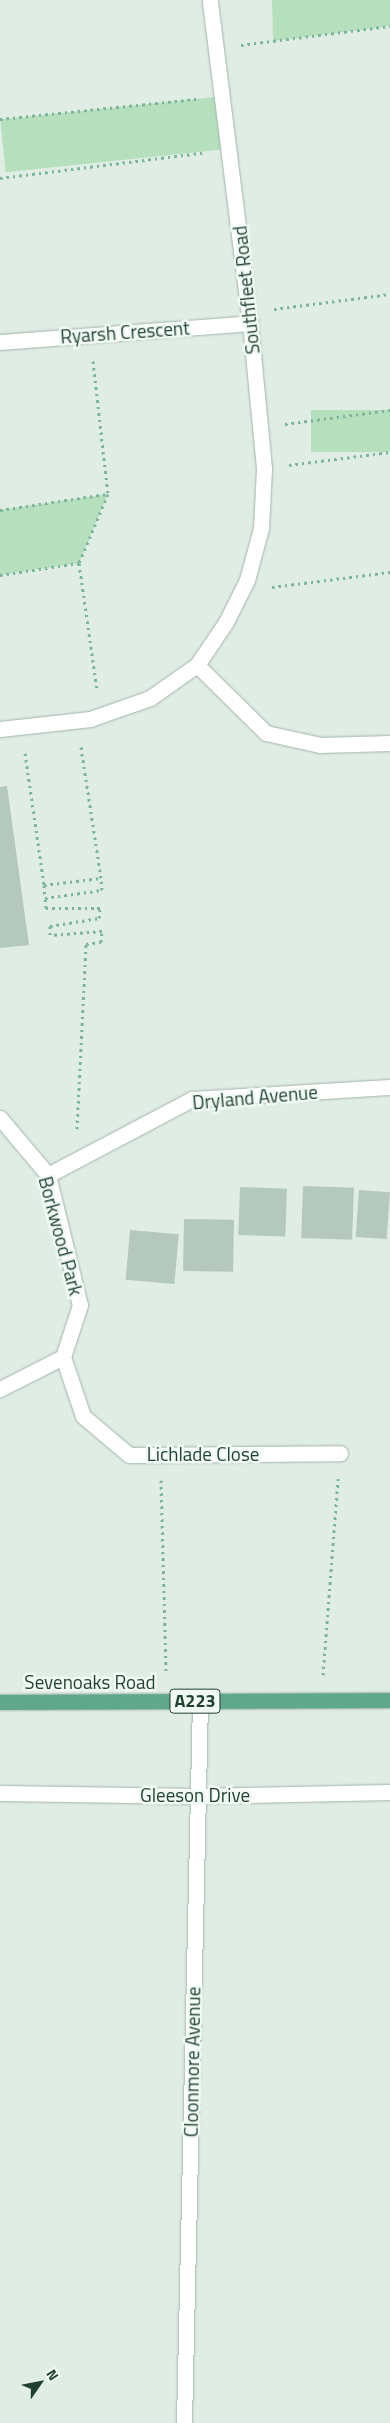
<!DOCTYPE html>
<style>
body{margin:0}
#map{position:relative;width:390px;height:2423px;overflow:hidden;background:#e0ede5;font-family:"Titillium Web",sans-serif}
div>[style]{position:absolute}
[style*='--x']{left:calc(var(--x)*1px);top:calc(var(--y)*1px);width:calc(var(--w)*1px);rotate:calc(var(--a)*1deg)}
.green>*{inset:0;background:#b6e0bd;transform-origin:0 0}
.building>*{inset:0;background:#b5c8be;transform-origin:0 0}
.path>*{height:3px;margin-top:-1.5px;transform-origin:0;background:repeating-linear-gradient(90deg,#7db49c 0 2.5px,transparent 0 6.5px)}
.roads{filter:drop-shadow(0 0 1px #a2b5ac) drop-shadow(0 0 1px #a2b5ac)}
.minor>*{height:15px;margin:-7.5px;padding:0 7.5px;transform-origin:7.5px;border-radius:7.5px;background:#fff}
.major>*{height:15px;margin:-7.5px;padding:0 7.5px;transform-origin:7.5px;border-radius:7.5px;background:#5fa78d}
span{translate:-50% -50%;white-space:nowrap;text-align:center;line-height:1.15;-webkit-text-stroke:5px #f1f9f4;paint-order:stroke}
.shield-label span{padding:1px 4px;background:#f1f9f4;border:1px solid;border-radius:4px;-webkit-text-stroke-width:0}
.shield-label{font-size:18px;color:#1f3f32;font-weight:700}
.street-label{font-size:19px;color:#1f3f32}
.north{position:absolute;left:15px;top:2358px;width:50px;height:50px;-webkit-text-stroke:4px #f1f9f4;paint-order:stroke;rotate:57deg;font-size:14px;font-weight:700;line-height:20px;text-align:center;color:#1f3f32}
.north::after{content:'';display:block;margin:auto;width:18px;height:22px;background:#1f3f32;clip-path:polygon(50% 0,100% 100%,50% 72%,0 100%)}
</style>
<div id="map">
<div class="green">
<div style="clip-path:polygon(272px 0,390px 0,390px 26px,273px 41px)"></div>
<div style="left:224px;top:96px;width:53px;height:225px;rotate:84deg"></div>
<div style="left:390px;top:410px;width:42px;height:79px;rotate:90deg"></div>
<div style="clip-path:polygon(108px 494px,79px 563px,0 575px,0 510px)"></div>
</div>
<div class="building">
<div style="clip-path:polygon(7px 786px,29px 945px,0 948px,0 787px)"></div>
<div style="left:303px;top:1186px;width:51px;height:52px;rotate:2deg"></div>
<div style="left:240px;top:1187px;width:47px;height:48px;rotate:2deg"></div>
<div style="left:359px;top:1190px;width:31px;height:47px;rotate:4deg"></div>
<div style="left:184px;top:1219px;width:50px;height:52px;rotate:1deg"></div>
<div style="left:130px;top:1230px;width:49px;height:50px;rotate:5deg"></div>
</div>
<div class="path">
<div style="--x:241;--y:45;--w:150;--a:-7.3"></div>
<div style="--x:0;--y:119;--w:197;--a:-5.8"></div>
<div style="--x:0;--y:178;--w:204;--a:-7.1"></div>
<div style="--x:274;--y:309;--w:117;--a:-7.4"></div>
<div style="--x:93;--y:361;--w:134;--a:83.6"></div>
<div style="--x:108;--y:494;--w:75;--a:112.8"></div>
<div style="--x:79;--y:563;--w:127;--a:81.9"></div>
<div style="--x:285;--y:424;--w:106;--a:-7.6"></div>
<div style="--x:289;--y:465;--w:102;--a:-7.3"></div>
<div style="--x:0;--y:510;--w:108;--a:-8.5"></div>
<div style="--x:0;--y:575;--w:80;--a:-8.6"></div>
<div style="--x:272;--y:587;--w:119;--a:-7.2"></div>
<div style="--x:25;--y:753;--w:133;--a:81.8"></div>
<div style="--x:44;--y:885;--w:57;--a:-7"></div>
<div style="--x:101;--y:878;--w:133;--a:-98.7"></div>
<div style="--x:44;--y:885;--w:13;--a:86"></div>
<div style="--x:77;--y:1129;--w:185;--a:-87.2"></div>
<div style="--x:86;--y:944;--w:15;--a:-8"></div>
<div style="--x:101;--y:942;--w:11;--a:-85"></div>
<div style="--x:102;--y:931;--w:52;--a:175.6"></div>
<div style="--x:50;--y:935;--w:9;--a:-90"></div>
<div style="--x:50;--y:926;--w:50;--a:-9.3"></div>
<div style="--x:99;--y:918;--w:10;--a:-84"></div>
<div style="--x:100;--y:908;--w:54;--a:180"></div>
<div style="--x:46;--y:908;--w:10;--a:-96"></div>
<div style="--x:45;--y:898;--w:58;--a:-8"></div>
<div style="--x:102;--y:890;--w:12;--a:-95"></div>
<div style="--x:161;--y:1480;--w:194;--a:88.5"></div>
<div style="--x:323;--y:1675;--w:197;--a:-85.6"></div>
</div>
<div class="roads">
<div class="minor">
<div style="--x:0;--y:342;--w:251;--a:-4.3"></div>
<div style="--x:197;--y:665;--w:97;--a:44.6"></div>
<div style="--x:266;--y:733;--w:55;--a:12.5"></div>
<div style="--x:320;--y:745;--w:70;--a:-1.6"></div>
<div style="--x:0;--y:729;--w:91;--a:-6.3"></div>
<div style="--x:90;--y:719;--w:64;--a:-19.3"></div>
<div style="--x:150;--y:698;--w:57;--a:-35.1"></div>
<div style="--x:197;--y:665;--w:52;--a:-56"></div>
<div style="--x:226;--y:622;--w:47;--a:-63.4"></div>
<div style="--x:247;--y:580;--w:54;--a:-74.9"></div>
<div style="--x:261;--y:528;--w:60;--a:-87.1"></div>
<div style="--x:264;--y:468;--w:146;--a:-95.5"></div>
<div style="--x:250;--y:323;--w:325;--a:-97.1"></div>
<div style="--x:0;--y:1118;--w:75;--a:49.9"></div>
<div style="--x:48;--y:1175;--w:134;--a:76.2"></div>
<div style="--x:80;--y:1305;--w:55;--a:108.1"></div>
<div style="--x:63;--y:1357;--w:71;--a:153.1"></div>
<div style="--x:48;--y:1175;--w:163;--a:-27.8"></div>
<div style="--x:192;--y:1099;--w:198;--a:-3.5"></div>
<div style="--x:63;--y:1357;--w:62;--a:71.3"></div>
<div style="--x:83;--y:1416;--w:60;--a:40.3"></div>
<div style="--x:129;--y:1455;--w:211;--a:-0.5"></div>
<div style="--x:0;--y:1793;--w:197;--a:0.9"></div>
<div style="--x:197;--y:1796;--w:193;--a:-1.2"></div>
<div style="--x:184;--y:2423;--w:722;--a:-88.73"></div>
</div>
<div class="major">
<div style="--x:0;--y:1702;--w:390;--a:-0.3"></div>
</div>
</div>
<div class="shield-label">
<span style="left:195px;top:1701px">A223</span>
</div>
<div class="street-label">
<span style="left:246px;top:290px;rotate:-96deg">Southfleet Road</span>
<span style="left:125px;top:332px;rotate:-4deg">Ryarsh Crescent</span>
<span style="left:255px;top:1097px;rotate:-5deg">Dryland Avenue</span>
<span style="left:61px;top:1236px;rotate:75deg">Borkwood Park</span>
<span style="left:203px;top:1454px">Lichlade Close</span>
<span style="left:90px;top:1682px">Sevenoaks Road</span>
<span style="left:195px;top:1795px">Gleeson Drive</span>
<span style="left:192px;top:2062px;rotate:-89deg">Cloonmore Avenue</span>
</div>
<div class="north">N</div>
</div>
